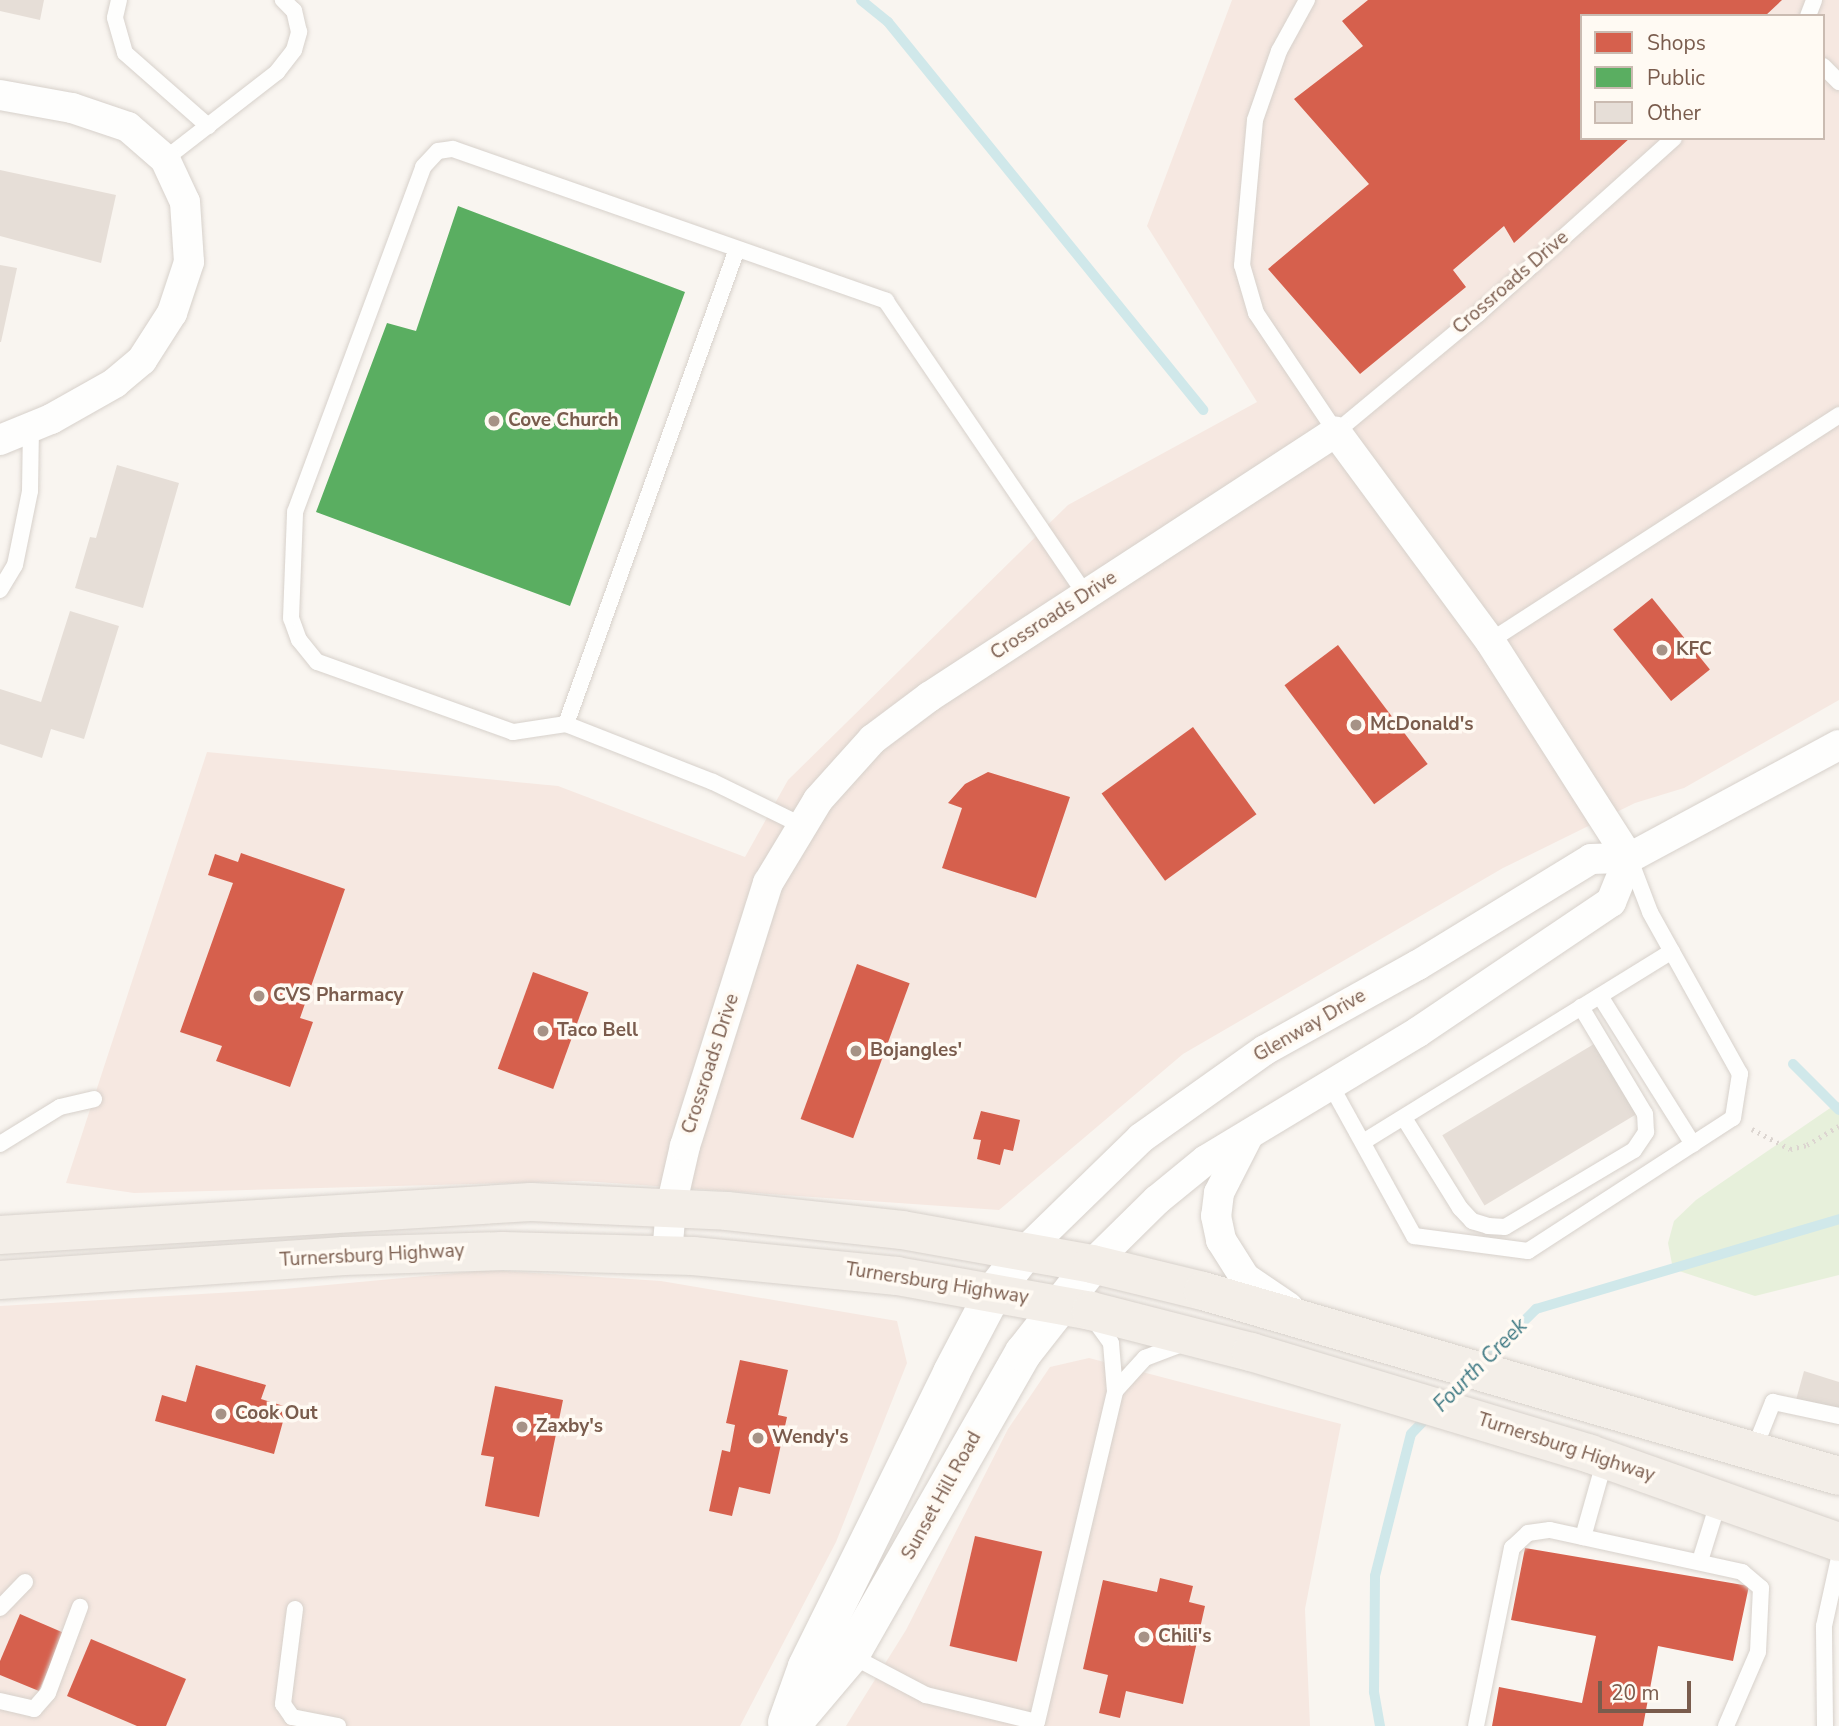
<!DOCTYPE html>
<style>
body{margin:0}
#map{position:relative;width:1839px;height:1726px;overflow:hidden;background:#f9f5f0;font-family:"Nunito Sans",sans-serif}
div>[style]{position:absolute}
[style*='--x']{left:calc(var(--x)*1px);top:calc(var(--y)*1px);width:calc(var(--w)*1px);rotate:calc(var(--a)*1deg)}
.commercial>*{inset:0;background:#f6e8e1}
.green>*{inset:0;background:#e7f0db}
.shops>*{inset:0;background:#d6604d;transform-origin:0 0}
.public>*{inset:0;background:#5aae61}
.stream>*{height:10px;margin:-5px;padding:0 5px;transform-origin:5px;border-radius:5px;background:#d0e8ea}
.building>*{inset:0;background:#e6ded7;transform-origin:0 0}
.path>*{height:4.5px;margin-top:-2.25px;transform-origin:0;background:repeating-linear-gradient(90deg,#dcd5d0 0 2px,transparent 0 7px)}
.roads{filter:drop-shadow(0 0 2px #d7d1cb) drop-shadow(0 0 2px #d7d1cb)}
.service>*{height:16px;margin:-8px;padding:0 8px;transform-origin:8px;border-radius:8px;background:#fefefd}
.minor>*{height:30px;margin:-15px;padding:0 15px;transform-origin:15px;border-radius:15px;background:#fefefd}
.tertiary>*{height:37px;margin:-18.5px;padding:0 18.5px;transform-origin:18.5px;border-radius:18.5px;background:#fefefd}
.primary>*{height:38px;margin:-19px;padding:0 19px;transform-origin:19px;border-radius:19px;background:#f3eee8}
.dots>*{width:19px;height:19px;translate:-50% -50%;box-sizing:border-box;border:4px solid #fffaf3;border-radius:50%}
span{translate:-50% -50%;white-space:nowrap;text-align:center;line-height:1.15;-webkit-text-stroke:7px #fffaf3;paint-order:stroke}
.street-label{font-size:19px;color:#7a5c4d}
.poi-label{font-size:19px;color:#7a5c4d;font-weight:700}
.left{translate:0 -50%;text-align:left}
.water-label{font-size:21px;color:#437c86;font-style:italic}
.legend{position:absolute;left:1580px;top:14px;width:245px;height:126px;box-sizing:border-box;background:#fffaf3;border:2px solid #cabbb1;margin:0;padding:9px 12px;list-style:none;font-size:21px;color:#7a5c4d}
.legend li{display:flex;align-items:center;gap:14px;height:35px}
.legend b{width:35px;border:2px solid #cabbb1}
.scale{position:absolute;left:1598px;top:1681px;width:93px;height:32px;box-sizing:border-box;border:4px solid #7a5c4d;border-top:0;padding-left:9px;font-size:21px;line-height:24px;white-space:nowrap;color:#7a5c4d;-webkit-text-stroke:5px #fffaf3;paint-order:stroke}
</style>
<div id="map">
<div class="commercial">
<div style="clip-path:polygon(evenodd,1232px 0,1839px 0,1839px 700px,1684px 788px,1635px 803px,1503px 868px,1183px 1054px,999px 1210px,583px 1181px,134px 1193px,66px 1183px,207px 752px,558px 786px,745px 857px,788px 780px,1068px 505px,1257px 402px,1147px 226px,1232px 0,1582px 16px,1823px 16px,1823px 138px,1582px 138px,1582px 16px)"></div>
<div style="clip-path:polygon(489px 1270px,661px 1281px,897px 1321px,907px 1363px,836px 1542px,740px 1726px,0 1726px,0 1306px,284px 1289px)"></div>
<div style="clip-path:polygon(1089px 1358px,1341px 1424px,1305px 1609px,1310px 1726px,846px 1726px,906px 1630px,1008px 1429px,1050px 1367px)"></div>
</div>
<div class="green">
<div style="clip-path:polygon(1839px 1102px,1839px 1275px,1755px 1296px,1673px 1269px,1668px 1243px,1674px 1221px,1696px 1200px)"></div>
</div>
<div class="shops">
<div style="clip-path:polygon(1368px 0,1782px 0,1765px 16px,1582px 16px,1582px 138px,1630px 138px,1514px 243px,1504px 226px,1453px 270px,1466px 287px,1360px 374px,1268px 269px,1369px 184px,1294px 99px,1363px 46px,1342px 21px)"></div>
<div style="left:1652px;top:598px;width:92px;height:50px;rotate:51deg"></div>
<div style="left:1338px;top:645px;width:149px;height:67px;rotate:53deg"></div>
<div style="left:1193px;top:727px;width:108px;height:113px;rotate:54deg"></div>
<div style="clip-path:polygon(988px 772px,1070px 797px,1036px 898px,942px 868px,962px 808px,948px 803px,965px 784px)"></div>
<div style="clip-path:polygon(241px 853px,345px 889px,300px 1018px,313px 1022px,290px 1087px,216px 1061px,222px 1046px,180px 1032px,233px 883px,208px 875px,215px 854px,238px 862px)"></div>
<div style="left:857px;top:964px;width:56px;height:165px;rotate:20deg"></div>
<div style="left:533px;top:972px;width:59px;height:103px;rotate:20deg"></div>
<div style="clip-path:polygon(981px 1111px,1020px 1120px,1013px 1151px,1004px 1149px,1000px 1165px,977px 1159px,981px 1140px,973px 1139px)"></div>
<div style="clip-path:polygon(740px 1360px,788px 1370px,778px 1415px,787px 1417px,770px 1494px,739px 1487px,732px 1516px,709px 1511px,722px 1450px,730px 1452px,735px 1425px,726px 1423px)"></div>
<div style="clip-path:polygon(196px 1365px,266px 1385px,261px 1399px,287px 1407px,274px 1454px,155px 1421px,162px 1395px,186px 1402px)"></div>
<div style="clip-path:polygon(495px 1386px,563px 1400px,539px 1517px,485px 1506px,494px 1457px,481px 1455px)"></div>
<div style="left:975px;top:1536px;width:69px;height:113px;rotate:13deg"></div>
<div style="clip-path:polygon(1525px 1548px,1749px 1586px,1733px 1661px,1658px 1646px,1643px 1726px,1492px 1726px,1499px 1687px,1582px 1703px,1596px 1636px,1511px 1620px)"></div>
<div style="clip-path:polygon(1160px 1578px,1193px 1586px,1189px 1602px,1205px 1606px,1183px 1704px,1126px 1691px,1120px 1718px,1099px 1713px,1108px 1675px,1083px 1669px,1103px 1580px,1157px 1592px)"></div>
<div style="clip-path:polygon(20px 1614px,64px 1633px,39px 1691px,0 1675px,0 1661px)"></div>
<div style="clip-path:polygon(91px 1639px,186px 1679px,166px 1726px,137px 1726px,67px 1696px)"></div>
</div>
<div class="public">
<div style="clip-path:polygon(458px 206px,685px 292px,570px 606px,316px 512px,387px 323px,416px 331px)"></div>
</div>
<div class="stream">
<div style="--x:861;--y:0;--w:35;--a:39"></div>
<div style="--x:888;--y:22;--w:500;--a:50.9"></div>
<div style="--x:1793;--y:1064;--w:65;--a:45"></div>
<div style="--x:1481;--y:1364;--w:78;--a:-45"></div>
<div style="--x:1536;--y:1309;--w:316;--a:-16.5"></div>
<div style="--x:1444;--y:1401;--w:34;--a:-45"></div>
<div style="--x:1380;--y:1726;--w:35;--a:-100"></div>
<div style="--x:1374;--y:1692;--w:116;--a:-89.5"></div>
<div style="--x:1375;--y:1576;--w:146;--a:-75.8"></div>
<div style="--x:1411;--y:1434;--w:28;--a:-46"></div>
</div>
<div class="building">
<div style="clip-path:polygon(0 0,44px 0,40px 20px,0 11px)"></div>
<div style="clip-path:polygon(0 170px,116px 195px,101px 263px,0 236px)"></div>
<div style="clip-path:polygon(0 265px,17px 268px,1px 342px,0 342px)"></div>
<div style="clip-path:polygon(117px 465px,179px 483px,143px 608px,75px 588px,90px 537px,96px 538px)"></div>
<div style="clip-path:polygon(70px 611px,119px 626px,84px 739px,51px 729px,42px 758px,0 744px,0 689px,41px 702px)"></div>
<div style="left:1594px;top:1044px;width:82px;height:177px;rotate:59deg"></div>
<div style="clip-path:polygon(1804px 1371px,1839px 1382px,1839px 1414px,1796px 1400px)"></div>
</div>
<div class="path">
<div style="--x:1752;--y:1129;--w:43;--a:27.8"></div>
<div style="--x:1790;--y:1149;--w:17;--a:-13"></div>
<div style="--x:1807;--y:1145;--w:37;--a:-31"></div>
</div>
<div class="roads">
<div class="service">
<div style="--x:119;--y:0;--w:18;--a:103"></div>
<div style="--x:115;--y:18;--w:36;--a:74"></div>
<div style="--x:125;--y:53;--w:111;--a:41.3"></div>
<div style="--x:1307;--y:0;--w:58;--a:118.8"></div>
<div style="--x:1279;--y:51;--w:73;--a:109.2"></div>
<div style="--x:1255;--y:120;--w:146;--a:95.1"></div>
<div style="--x:1242;--y:265;--w:50;--a:73.7"></div>
<div style="--x:1256;--y:313;--w:143;--a:56.1"></div>
<div style="--x:1336;--y:432;--w:185;--a:-39.7"></div>
<div style="--x:1478;--y:314;--w:263;--a:-41.9"></div>
<div style="--x:1808;--y:16;--w:17;--a:-69"></div>
<div style="--x:1823;--y:66;--w:23;--a:45"></div>
<div style="--x:165;--y:159;--w:142;--a:-37.8"></div>
<div style="--x:277;--y:72;--w:28;--a:-52"></div>
<div style="--x:294;--y:50;--w:19;--a:-74"></div>
<div style="--x:299;--y:32;--w:22;--a:-103"></div>
<div style="--x:294;--y:11;--w:16;--a:-135"></div>
<div style="--x:0;--y:590;--w:29;--a:-59"></div>
<div style="--x:15;--y:565;--w:76;--a:-78.5"></div>
<div style="--x:30;--y:491;--w:64;--a:-89.1"></div>
<div style="--x:1490;--y:641;--w:416;--a:-32.9"></div>
<div style="--x:566;--y:724;--w:505;--a:-70.2"></div>
<div style="--x:803;--y:826;--w:100;--a:-153.9"></div>
<div style="--x:713;--y:782;--w:158;--a:-158.5"></div>
<div style="--x:566;--y:724;--w:54;--a:171.4"></div>
<div style="--x:513;--y:732;--w:208;--a:-160.3"></div>
<div style="--x:317;--y:662;--w:28;--a:-129"></div>
<div style="--x:299;--y:640;--w:23;--a:-110"></div>
<div style="--x:291;--y:618;--w:106;--a:-87.8"></div>
<div style="--x:295;--y:512;--w:368;--a:-69.6"></div>
<div style="--x:423;--y:167;--w:22;--a:-47"></div>
<div style="--x:438;--y:151;--w:15;--a:-8"></div>
<div style="--x:453;--y:149;--w:459;--a:19.3"></div>
<div style="--x:886;--y:301;--w:356;--a:55.8"></div>
<div style="--x:1600;--y:996;--w:175;--a:57.9"></div>
<div style="--x:1329;--y:1082;--w:176;--a:61.1"></div>
<div style="--x:1414;--y:1236;--w:115;--a:7.5"></div>
<div style="--x:1528;--y:1251;--w:244;--a:-33"></div>
<div style="--x:1733;--y:1118;--w:45;--a:-81"></div>
<div style="--x:1740;--y:1074;--w:185;--a:-119.1"></div>
<div style="--x:1650;--y:912;--w:56;--a:-111"></div>
<div style="--x:1404;--y:1118;--w:106;--a:58.1"></div>
<div style="--x:1460;--y:1208;--w:18;--a:47"></div>
<div style="--x:1472;--y:1221;--w:17;--a:17"></div>
<div style="--x:1488;--y:1226;--w:17;--a:3"></div>
<div style="--x:1505;--y:1227;--w:150;--a:-30.8"></div>
<div style="--x:1634;--y:1150;--w:22;--a:-56"></div>
<div style="--x:1646;--y:1132;--w:18;--a:-93"></div>
<div style="--x:1645;--y:1114;--w:125;--a:-120.9"></div>
<div style="--x:1363;--y:1142;--w:363;--a:-31.7"></div>
<div style="--x:0;--y:1144;--w:70;--a:-31.7"></div>
<div style="--x:60;--y:1107;--w:35;--a:-13"></div>
<div style="--x:1115;--y:1391;--w:45;--a:-47.7"></div>
<div style="--x:1145;--y:1358;--w:40;--a:-21"></div>
<div style="--x:1753;--y:1452;--w:54;--a:-68.2"></div>
<div style="--x:1773;--y:1402;--w:67;--a:12"></div>
<div style="--x:1583;--y:1537;--w:81;--a:-74.2"></div>
<div style="--x:1700;--y:1561;--w:64;--a:-72.7"></div>
<div style="--x:0;--y:1608;--w:36;--a:-46"></div>
<div style="--x:295;--y:1609;--w:96;--a:97.2"></div>
<div style="--x:283;--y:1704;--w:16;--a:55"></div>
<div style="--x:292;--y:1717;--w:47;--a:11.1"></div>
<div style="--x:850;--y:1655;--w:86;--a:27.8"></div>
<div style="--x:926;--y:1695;--w:114;--a:13.7"></div>
<div style="--x:1037;--y:1722;--w:340;--a:-76.7"></div>
<div style="--x:1115;--y:1391;--w:48;--a:-94.8"></div>
<div style="--x:1111;--y:1343;--w:29;--a:-126"></div>
<div style="--x:0;--y:1701;--w:35;--a:13"></div>
<div style="--x:34;--y:1709;--w:21;--a:-49"></div>
<div style="--x:48;--y:1693;--w:92;--a:-69.6"></div>
<div style="--x:1476;--y:1726;--w:182;--a:-78.6"></div>
<div style="--x:1512;--y:1548;--w:22;--a:-43"></div>
<div style="--x:1528;--y:1533;--w:22;--a:-8"></div>
<div style="--x:1550;--y:1530;--w:197;--a:12.3"></div>
<div style="--x:1742;--y:1572;--w:25;--a:40"></div>
<div style="--x:1761;--y:1588;--w:64;--a:92.7"></div>
<div style="--x:1758;--y:1652;--w:81;--a:113.4"></div>
<div style="--x:1825;--y:1726;--w:100;--a:-90.6"></div>
<div style="--x:1824;--y:1626;--w:70;--a:-77.6"></div>
</div>
<div class="minor">
<div style="--x:0;--y:95;--w:73;--a:10.2"></div>
<div style="--x:72;--y:108;--w:59;--a:18.7"></div>
<div style="--x:128;--y:127;--w:49;--a:40.9"></div>
<div style="--x:165;--y:159;--w:47;--a:65.1"></div>
<div style="--x:185;--y:202;--w:60;--a:86.2"></div>
<div style="--x:189;--y:262;--w:54;--a:108.4"></div>
<div style="--x:172;--y:313;--w:56;--a:122.6"></div>
<div style="--x:142;--y:360;--w:35;--a:140"></div>
<div style="--x:115;--y:383;--w:73;--a:150.6"></div>
<div style="--x:51;--y:419;--w:55;--a:157.6"></div>
<div style="--x:1248;--y:1136;--w:64;--a:117"></div>
<div style="--x:1219;--y:1193;--w:23;--a:97"></div>
<div style="--x:1216;--y:1216;--w:25;--a:78"></div>
<div style="--x:1221;--y:1240;--w:45;--a:57.7"></div>
<div style="--x:1245;--y:1278;--w:52;--a:34"></div>
<div style="--x:1025;--y:1251;--w:162;--a:-44.2"></div>
<div style="--x:1141;--y:1138;--w:152;--a:-35.4"></div>
<div style="--x:1265;--y:1050;--w:175;--a:-29.1"></div>
<div style="--x:1418;--y:965;--w:203;--a:-31.5"></div>
<div style="--x:1591;--y:859;--w:38;--a:-2"></div>
<div style="--x:1629;--y:858;--w:238;--a:-28.3"></div>
<div style="--x:667;--y:1255;--w:48;--a:-85.2"></div>
<div style="--x:671;--y:1207;--w:63;--a:-77.1"></div>
<div style="--x:685;--y:1146;--w:276;--a:-72.5"></div>
<div style="--x:768;--y:883;--w:97;--a:-58.9"></div>
<div style="--x:818;--y:800;--w:82;--a:-48"></div>
<div style="--x:873;--y:739;--w:70;--a:-36.9"></div>
<div style="--x:929;--y:697;--w:486;--a:-33.1"></div>
<div style="--x:1336;--y:432;--w:260;--a:53.6"></div>
<div style="--x:1490;--y:641;--w:258;--a:57.4"></div>
<div style="--x:1092;--y:1264;--w:91;--a:-44.6"></div>
<div style="--x:1157;--y:1200;--w:63;--a:-39.2"></div>
<div style="--x:1206;--y:1160;--w:248;--a:-31.1"></div>
<div style="--x:1418;--y:1032;--w:233;--a:-34"></div>
<div style="--x:1611;--y:902;--w:48;--a:-67.8"></div>
</div>
<div class="tertiary">
<div style="--x:786;--y:1722;--w:59;--a:-70.3"></div>
<div style="--x:806;--y:1666;--w:328;--a:-63.7"></div>
<div style="--x:951;--y:1372;--w:90;--a:-62.3"></div>
<div style="--x:993;--y:1292;--w:52;--a:-52"></div>
<div style="--x:790;--y:1726;--w:93;--a:-49.8"></div>
<div style="--x:850;--y:1655;--w:349;--a:-60.3"></div>
<div style="--x:1023;--y:1352;--w:112;--a:-51.9"></div>
</div>
<div class="primary">
<div style="--x:0;--y:1235;--w:532;--a:-3.56"></div>
<div style="--x:531;--y:1202;--w:196;--a:2.6"></div>
<div style="--x:727;--y:1211;--w:176;--a:6.2"></div>
<div style="--x:902;--y:1230;--w:193;--a:10.1"></div>
<div style="--x:1092;--y:1264;--w:114;--a:13.7"></div>
<div style="--x:1203;--y:1291;--w:662;--a:16.22"></div>
<div style="--x:0;--y:1280;--w:345;--a:-4"></div>
<div style="--x:344;--y:1256;--w:159;--a:-1.8"></div>
<div style="--x:503;--y:1251;--w:190;--a:1.5"></div>
<div style="--x:693;--y:1256;--w:205;--a:5.6"></div>
<div style="--x:897;--y:1276;--w:197;--a:10.2"></div>
<div style="--x:1091;--y:1311;--w:165;--a:14.4"></div>
<div style="--x:1251;--y:1352;--w:354;--a:16.7"></div>
<div style="--x:1590;--y:1454;--w:264;--a:19.5"></div>
</div>
</div>
<div class="dots">
<div style="left:494px;top:421px;background:#a69286"></div>
<div style="left:1662px;top:650px;background:#a69286"></div>
<div style="left:1356px;top:725px;background:#a69286"></div>
<div style="left:259px;top:996px;background:#a69286"></div>
<div style="left:543px;top:1031px;background:#a69286"></div>
<div style="left:856px;top:1051px;background:#a69286"></div>
<div style="left:221px;top:1414px;background:#a69286"></div>
<div style="left:522px;top:1427px;background:#a69286"></div>
<div style="left:758px;top:1438px;background:#a69286"></div>
<div style="left:1144px;top:1637px;background:#a69286"></div>
</div>
<div class="street-label">
<span style="left:1511px;top:283px;rotate:-41deg">Crossroads Drive</span>
<span style="left:1054px;top:616px;rotate:-33deg">Crossroads Drive</span>
<span style="left:1310px;top:1026px;rotate:-30deg">Glenway Drive</span>
<span style="left:711px;top:1064px;rotate:-72deg">Crossroads Drive</span>
<span style="left:372px;top:1256px;rotate:-3deg">Turnersburg Highway</span>
<span style="left:937px;top:1284px;rotate:9deg">Turnersburg Highway</span>
<span style="left:1566px;top:1448px;rotate:18deg">Turnersburg Highway</span>
<span style="left:942px;top:1496px;rotate:-61deg">Sunset Hill Road</span>
</div>
<div class="poi-label">
<span class="left" style="left:508px;top:421px">Cove Church</span>
<span class="left" style="left:1676px;top:650px">KFC</span>
<span class="left" style="left:1370px;top:725px">McDonald's</span>
<span class="left" style="left:273px;top:996px">CVS Pharmacy</span>
<span class="left" style="left:557px;top:1031px">Taco Bell</span>
<span class="left" style="left:870px;top:1051px">Bojangles'</span>
<span class="left" style="left:235px;top:1414px">Cook Out</span>
<span class="left" style="left:536px;top:1427px">Zaxby's</span>
<span class="left" style="left:772px;top:1438px">Wendy's</span>
<span class="left" style="left:1158px;top:1637px">Chili's</span>
</div>
<div class="water-label">
<span style="left:1480px;top:1365px;rotate:-45deg">Fourth Creek</span>
</div>
<ul class="legend">
<li><b style="height:19px;background:#d6604d"></b>Shops</li>
<li><b style="height:19px;background:#5aae61"></b>Public</li>
<li><b style="height:19px;background:#e6ded7"></b>Other</li>
</ul>
<div class="scale">20 m</div>
</div>
